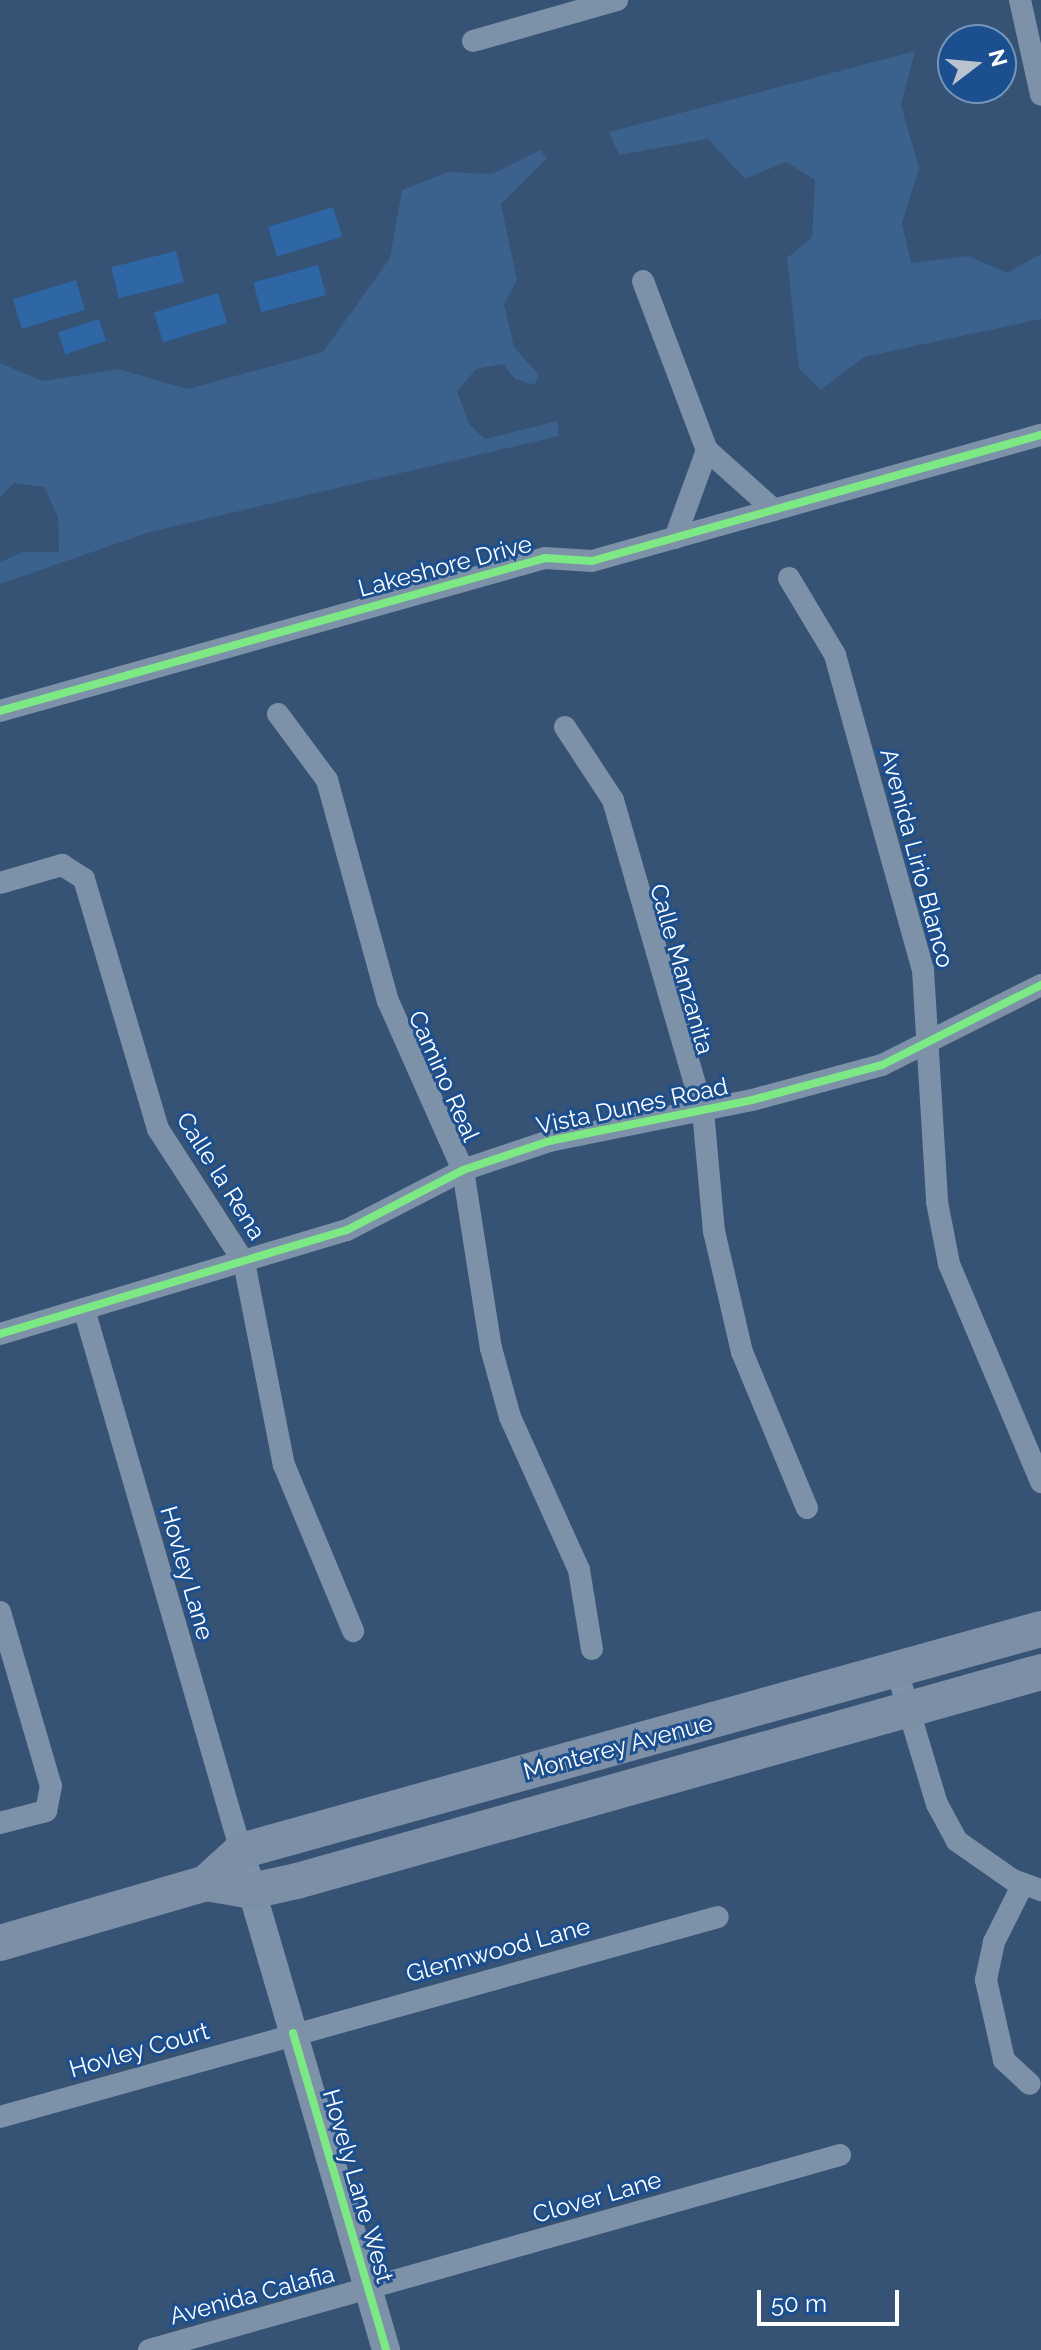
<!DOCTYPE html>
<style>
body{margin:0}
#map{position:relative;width:1041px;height:2350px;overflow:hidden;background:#365274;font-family:Raleway,sans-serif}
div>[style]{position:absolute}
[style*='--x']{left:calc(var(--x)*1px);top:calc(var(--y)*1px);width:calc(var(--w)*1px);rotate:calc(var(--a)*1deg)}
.green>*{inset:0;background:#2f66a5;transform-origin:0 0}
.water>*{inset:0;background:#3b618d}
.minor>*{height:22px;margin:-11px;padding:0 11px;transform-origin:11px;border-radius:11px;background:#7d92a8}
.tertiary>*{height:28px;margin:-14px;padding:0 14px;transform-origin:14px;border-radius:14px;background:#7d92a8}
.primary>*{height:36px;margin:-18px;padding:0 18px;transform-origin:18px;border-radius:18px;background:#7d8ea7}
.cycleway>*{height:8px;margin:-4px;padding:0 4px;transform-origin:4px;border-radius:4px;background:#7ce984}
span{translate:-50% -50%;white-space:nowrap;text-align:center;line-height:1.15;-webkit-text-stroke:6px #1b4f8f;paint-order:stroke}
.street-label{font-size:24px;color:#fff}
.north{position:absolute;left:937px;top:24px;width:80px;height:80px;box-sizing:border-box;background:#1b4f8f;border:2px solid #7695bc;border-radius:50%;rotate:74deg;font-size:22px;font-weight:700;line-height:32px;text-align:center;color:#fff}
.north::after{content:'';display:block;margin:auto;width:28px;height:36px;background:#b9c2ce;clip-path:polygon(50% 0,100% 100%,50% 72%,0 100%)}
.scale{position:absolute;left:757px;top:2290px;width:142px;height:36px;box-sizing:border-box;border:4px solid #fff;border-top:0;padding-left:10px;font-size:24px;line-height:28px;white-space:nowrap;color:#fff;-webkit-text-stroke:6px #1b4f8f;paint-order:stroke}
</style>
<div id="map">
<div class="green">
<div style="left:333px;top:207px;width:31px;height:68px;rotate:73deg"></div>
<div style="left:176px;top:251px;width:32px;height:67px;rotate:76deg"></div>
<div style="left:318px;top:265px;width:31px;height:67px;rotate:75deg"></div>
<div style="left:76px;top:280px;width:31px;height:66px;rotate:73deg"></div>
<div style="left:218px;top:293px;width:31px;height:67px;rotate:73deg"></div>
<div style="left:99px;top:319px;width:23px;height:43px;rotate:72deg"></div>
</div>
<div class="water">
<div style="clip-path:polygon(915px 51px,901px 105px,919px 168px,902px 223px,911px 263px,968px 256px,1007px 273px,1041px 254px,1041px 319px,864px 357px,821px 390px,799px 369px,787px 258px,812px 237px,815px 180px,786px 162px,745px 179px,708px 139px,619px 155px,609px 132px)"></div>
<div style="clip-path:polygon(540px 150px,547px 158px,501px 204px,517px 280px,504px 304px,514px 347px,539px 375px,535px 385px,515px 379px,503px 364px,476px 369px,457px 391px,469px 424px,485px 439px,557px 421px,559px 436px,150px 532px,0 584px,0 562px,23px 552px,59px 552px,58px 517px,44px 487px,14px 483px,0 498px,0 363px,43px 381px,118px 369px,188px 389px,323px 352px,390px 258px,402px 190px,448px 172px,492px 174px)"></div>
</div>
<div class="minor">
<div style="--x:1020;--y:0;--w:97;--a:77.5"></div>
<div style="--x:473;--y:41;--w:150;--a:-15.9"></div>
<div style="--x:643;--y:281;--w:181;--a:69.3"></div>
<div style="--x:707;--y:450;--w:90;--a:41.8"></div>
<div style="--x:675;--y:538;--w:94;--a:-70"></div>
<div style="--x:789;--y:578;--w:90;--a:59.1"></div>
<div style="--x:835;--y:655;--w:327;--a:74.4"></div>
<div style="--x:923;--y:970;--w:232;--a:86.5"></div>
<div style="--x:937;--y:1202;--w:63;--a:79"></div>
<div style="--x:949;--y:1264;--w:237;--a:67.1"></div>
<div style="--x:0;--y:711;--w:566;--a:-15.68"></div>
<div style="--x:545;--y:558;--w:47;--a:3.7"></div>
<div style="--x:592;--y:561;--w:466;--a:-15.7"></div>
<div style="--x:278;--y:714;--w:82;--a:53.4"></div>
<div style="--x:327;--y:780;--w:229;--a:74.6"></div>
<div style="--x:388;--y:1001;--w:185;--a:66.1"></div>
<div style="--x:463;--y:1170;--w:180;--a:81.1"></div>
<div style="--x:491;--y:1348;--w:72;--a:74.6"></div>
<div style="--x:510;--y:1417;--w:168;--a:65.7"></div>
<div style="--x:579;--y:1570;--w:80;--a:80.7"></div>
<div style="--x:565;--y:727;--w:87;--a:56.7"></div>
<div style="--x:613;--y:800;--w:324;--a:73.9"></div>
<div style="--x:703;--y:1111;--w:121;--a:84.8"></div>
<div style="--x:714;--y:1231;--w:124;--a:77"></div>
<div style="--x:742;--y:1352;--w:169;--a:67.4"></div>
<div style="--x:0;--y:883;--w:65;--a:-16.2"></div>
<div style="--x:62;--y:865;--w:26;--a:32"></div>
<div style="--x:84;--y:879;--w:261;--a:73.5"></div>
<div style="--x:158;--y:1129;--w:158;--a:57.1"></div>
<div style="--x:244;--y:1262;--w:207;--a:78.9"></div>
<div style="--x:284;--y:1465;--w:180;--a:67.4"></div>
<div style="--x:84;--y:1309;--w:564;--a:73.85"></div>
<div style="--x:0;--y:1334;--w:362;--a:-16.7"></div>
<div style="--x:347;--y:1230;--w:131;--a:-27.3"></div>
<div style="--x:463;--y:1170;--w:91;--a:-18.6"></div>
<div style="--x:549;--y:1141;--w:207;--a:-11.4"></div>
<div style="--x:752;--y:1100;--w:135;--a:-15.1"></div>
<div style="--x:882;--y:1065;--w:178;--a:-26.7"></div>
<div style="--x:0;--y:1612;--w:181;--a:73.7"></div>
<div style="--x:51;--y:1786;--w:25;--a:101"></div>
<div style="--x:46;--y:1811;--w:48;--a:165.4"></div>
<div style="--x:897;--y:1671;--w:139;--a:73.3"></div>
<div style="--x:937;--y:1804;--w:42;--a:61.6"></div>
<div style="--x:957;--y:1841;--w:68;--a:34.9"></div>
<div style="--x:1013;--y:1880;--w:30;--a:20"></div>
<div style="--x:1023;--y:1884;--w:65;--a:116.6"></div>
<div style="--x:994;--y:1942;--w:39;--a:102"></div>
<div style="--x:986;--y:1980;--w:82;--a:77.3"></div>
<div style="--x:1004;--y:2060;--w:35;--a:43"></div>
<div style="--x:0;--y:2117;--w:745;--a:-15.57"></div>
<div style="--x:149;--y:2350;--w:718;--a:-15.76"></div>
</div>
<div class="tertiary">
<div style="--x:246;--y:1871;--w:499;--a:73.7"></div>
</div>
<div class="primary">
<div style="--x:206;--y:1883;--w:47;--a:-42.4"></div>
<div style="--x:241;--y:1851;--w:830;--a:-15.51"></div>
<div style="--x:0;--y:1943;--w:215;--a:-16.2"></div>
<div style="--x:206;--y:1883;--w:47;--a:9.9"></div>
<div style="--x:252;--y:1891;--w:46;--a:-12.5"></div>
<div style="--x:297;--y:1881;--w:773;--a:-15.69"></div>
</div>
<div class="cycleway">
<div style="--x:0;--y:711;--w:566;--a:-15.68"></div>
<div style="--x:545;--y:558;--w:47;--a:3.7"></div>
<div style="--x:592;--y:561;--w:466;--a:-15.7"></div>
<div style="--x:0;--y:1334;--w:362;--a:-16.7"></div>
<div style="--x:347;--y:1230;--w:131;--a:-27.3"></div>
<div style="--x:463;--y:1170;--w:91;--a:-18.6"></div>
<div style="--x:549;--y:1141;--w:207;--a:-11.4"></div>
<div style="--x:752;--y:1100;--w:135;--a:-15.1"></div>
<div style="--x:882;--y:1065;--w:178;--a:-26.7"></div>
<div style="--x:293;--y:2033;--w:330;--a:73.6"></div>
</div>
<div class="street-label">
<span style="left:445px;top:566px;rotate:-15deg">Lakeshore Drive</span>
<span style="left:917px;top:858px;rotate:75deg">Avenida Lirio Blanco</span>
<span style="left:682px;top:969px;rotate:74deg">Calle Manzanita</span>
<span style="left:444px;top:1076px;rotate:66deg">Camino Real</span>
<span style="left:632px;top:1106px;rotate:-12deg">Vista Dunes Road</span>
<span style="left:221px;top:1176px;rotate:58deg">Calle la Rena</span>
<span style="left:187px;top:1573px;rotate:74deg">Hovley Lane</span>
<span style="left:618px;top:1747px;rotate:-15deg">Monterey Avenue</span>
<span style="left:498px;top:1950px;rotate:-15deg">Glennwood Lane</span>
<span style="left:139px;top:2050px;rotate:-16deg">Hovley Court</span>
<span style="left:358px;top:2186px;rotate:74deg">Hovely Lane West</span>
<span style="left:597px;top:2197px;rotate:-16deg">Clover Lane</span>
<span style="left:252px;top:2295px;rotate:-15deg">Avenida Calafia</span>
</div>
<div class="north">N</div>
<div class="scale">50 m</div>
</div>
